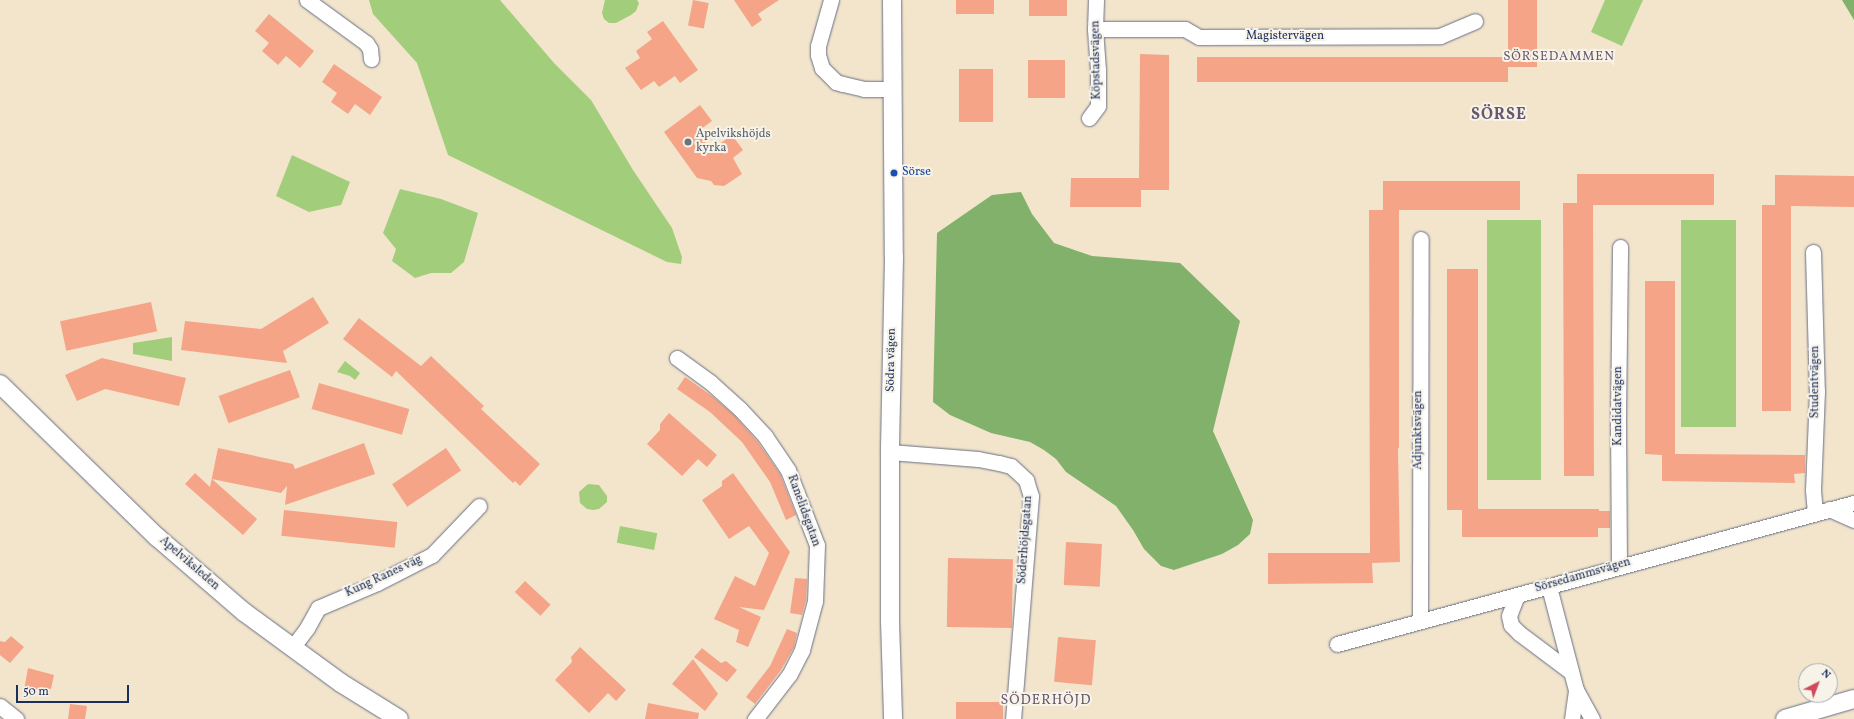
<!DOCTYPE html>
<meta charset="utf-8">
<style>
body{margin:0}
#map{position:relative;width:1854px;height:719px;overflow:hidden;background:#f3e5cc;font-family:Vollkorn,serif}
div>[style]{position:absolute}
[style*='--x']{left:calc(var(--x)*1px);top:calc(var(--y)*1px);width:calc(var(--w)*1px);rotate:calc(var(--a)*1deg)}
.green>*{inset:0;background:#a2ce7b;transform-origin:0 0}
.forest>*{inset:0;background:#81b16b}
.building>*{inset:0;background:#f5a488;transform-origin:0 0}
.roads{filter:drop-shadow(0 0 1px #676f84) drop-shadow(0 0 1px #676f84)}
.minor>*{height:15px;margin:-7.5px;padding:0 7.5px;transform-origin:7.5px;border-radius:7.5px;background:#fff}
.tertiary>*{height:18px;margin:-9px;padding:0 9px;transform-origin:9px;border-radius:9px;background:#fff}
.dots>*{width:11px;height:11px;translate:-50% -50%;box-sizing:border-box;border:2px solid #f7f3e8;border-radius:50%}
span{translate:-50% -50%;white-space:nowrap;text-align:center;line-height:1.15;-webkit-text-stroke:4px #f7f3e8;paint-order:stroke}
.street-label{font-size:12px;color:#1b2f5e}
.worship-label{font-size:12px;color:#5b616d}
.left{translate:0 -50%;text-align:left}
.transit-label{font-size:12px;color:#164399}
.neighbourhood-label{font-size:13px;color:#67586d;letter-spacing:1px}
.quarter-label{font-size:14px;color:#67586d;letter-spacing:1px}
.district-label{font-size:16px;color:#67586d;font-weight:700;letter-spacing:1px}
.north{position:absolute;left:1798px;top:663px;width:40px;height:40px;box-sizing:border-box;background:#f7f3e8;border:1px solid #9fa5b1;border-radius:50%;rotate:42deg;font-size:11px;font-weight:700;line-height:16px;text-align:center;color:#1b2f5e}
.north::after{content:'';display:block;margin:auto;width:14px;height:18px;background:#d1495b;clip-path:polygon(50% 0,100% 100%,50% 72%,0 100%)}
.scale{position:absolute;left:16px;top:685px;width:113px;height:18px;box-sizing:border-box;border:2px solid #1b2f5e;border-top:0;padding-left:5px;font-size:12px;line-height:14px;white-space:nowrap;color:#1b2f5e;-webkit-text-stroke:3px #f7f3e8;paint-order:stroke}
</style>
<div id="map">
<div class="green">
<div style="clip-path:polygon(369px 0,500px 0,554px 63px,591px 100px,633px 170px,672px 228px,682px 257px,681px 264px,667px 262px,448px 155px,417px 63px,373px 14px)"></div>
<div style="clip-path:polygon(605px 0,637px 0,639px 3px,636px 11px,631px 15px,616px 23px,609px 23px,604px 19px,602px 13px)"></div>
<div style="clip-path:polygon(1605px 0,1643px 0,1622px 46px,1591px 32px)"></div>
<div style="clip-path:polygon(292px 155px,350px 182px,341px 205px,309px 212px,276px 196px)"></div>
<div style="clip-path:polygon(400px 189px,441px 199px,478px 213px,464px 262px,451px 273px,431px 273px,415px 278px,392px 261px,396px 249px,383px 233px)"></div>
<div style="left:1541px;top:220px;width:260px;height:54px;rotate:90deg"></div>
<div style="left:1736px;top:220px;width:207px;height:55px;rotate:90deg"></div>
<div style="clip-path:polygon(172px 337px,172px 361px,133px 354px,133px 343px)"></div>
<div style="clip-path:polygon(345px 361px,360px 373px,355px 380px,350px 376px,337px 372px)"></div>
<div style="clip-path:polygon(588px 484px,599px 485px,607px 496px,607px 502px,599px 509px,593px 510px,587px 509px,580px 503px,579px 492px)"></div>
<div style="left:620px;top:526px;width:38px;height:17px;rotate:11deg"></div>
</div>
<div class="forest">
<div style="clip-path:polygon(1842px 0,1854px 0,1854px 20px)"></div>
<div style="clip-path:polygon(1021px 192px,1032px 214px,1054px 243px,1092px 256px,1180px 263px,1240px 321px,1213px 431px,1253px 520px,1250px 534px,1238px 545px,1222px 554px,1174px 570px,1161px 566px,1144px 549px,1133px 530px,1116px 506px,1066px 472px,1056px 459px,1044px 450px,1030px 442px,991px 433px,950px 415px,933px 402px,937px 233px,992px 195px)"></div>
</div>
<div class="building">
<div style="left:693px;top:0;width:16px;height:26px;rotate:11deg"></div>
<div style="clip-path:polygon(734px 0,779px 0,758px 14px,762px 20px,752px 27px)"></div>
<div style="left:956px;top:0;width:38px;height:14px"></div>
<div style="left:1029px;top:0;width:38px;height:16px"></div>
<div style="left:1508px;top:0;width:29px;height:67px"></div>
<div style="clip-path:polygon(269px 14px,314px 51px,300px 68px,286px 56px,278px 65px,262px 51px,269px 43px,255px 31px)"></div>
<div style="clip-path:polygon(663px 21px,698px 70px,680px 83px,675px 76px,659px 87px,654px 81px,641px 90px,625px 68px,640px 58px,636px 51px,652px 39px,647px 32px)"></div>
<div style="clip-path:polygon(1140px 54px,1169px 55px,1169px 190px,1141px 190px,1141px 207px,1070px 207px,1071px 178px,1139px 178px)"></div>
<div style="left:1197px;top:57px;width:311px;height:25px"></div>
<div style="left:1028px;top:60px;width:37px;height:38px"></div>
<div style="clip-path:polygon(334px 64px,382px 97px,370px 115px,355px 104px,348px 114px,331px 102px,337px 93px,322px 82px)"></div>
<div style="left:959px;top:69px;width:34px;height:53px"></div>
<div style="clip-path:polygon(700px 105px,712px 121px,697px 132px,711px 150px,732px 135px,743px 150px,733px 158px,742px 174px,724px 186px,714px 185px,711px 181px,697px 178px,664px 132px)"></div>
<div style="clip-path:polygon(1577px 174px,1714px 174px,1714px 205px,1593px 205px,1594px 476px,1564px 476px,1563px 203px,1577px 203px)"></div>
<div style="clip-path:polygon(1775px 175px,1854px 176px,1854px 207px,1791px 206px,1791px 411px,1762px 411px,1762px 205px,1775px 205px)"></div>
<div style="clip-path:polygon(1383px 181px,1520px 181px,1520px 210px,1399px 210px,1399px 448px,1398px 448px,1400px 562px,1372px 563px,1373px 583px,1268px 584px,1268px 553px,1370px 553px,1369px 210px,1383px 210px)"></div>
<div style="clip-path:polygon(1447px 269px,1478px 269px,1478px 509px,1599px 509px,1599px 511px,1610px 511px,1610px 528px,1598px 528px,1598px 537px,1462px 537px,1462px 510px,1447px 510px)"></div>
<div style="clip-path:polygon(1645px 281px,1675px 281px,1675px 454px,1805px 455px,1805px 473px,1794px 474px,1795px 483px,1662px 481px,1662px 455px,1645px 454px)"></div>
<div style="clip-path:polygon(313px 297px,329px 323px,283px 351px,287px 363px,181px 350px,185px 321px,261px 329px)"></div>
<div style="left:151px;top:302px;width:30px;height:93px;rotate:78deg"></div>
<div style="clip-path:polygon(359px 318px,421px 366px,431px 356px,484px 406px,481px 409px,540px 464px,520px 486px,515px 481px,513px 483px,396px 371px,392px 377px,343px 339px)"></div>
<div style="clip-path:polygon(102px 358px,186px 378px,179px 406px,105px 389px,77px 401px,65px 375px)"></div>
<div style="left:290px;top:370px;width:29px;height:76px;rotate:70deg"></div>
<div style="clip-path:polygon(685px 377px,712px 396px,734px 415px,758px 442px,780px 474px,796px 515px,786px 520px,770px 482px,742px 442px,710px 412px,677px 389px)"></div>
<div style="left:319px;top:383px;width:94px;height:27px;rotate:16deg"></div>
<div style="clip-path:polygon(669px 413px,717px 455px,707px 467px,698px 459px,682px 476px,647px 444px,660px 430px,660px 424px)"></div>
<div style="clip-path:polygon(364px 443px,375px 474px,285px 505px,287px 486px,281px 493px,212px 479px,257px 519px,243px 535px,185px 484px,195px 473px,210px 487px,218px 448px,293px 464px,295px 469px)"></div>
<div style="left:446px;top:448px;width:27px;height:65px;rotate:56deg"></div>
<div style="clip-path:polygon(733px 473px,790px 552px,764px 610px,739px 607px,761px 617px,748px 647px,736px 642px,739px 630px,714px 619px,735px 576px,755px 586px,769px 553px,749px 526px,729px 539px,702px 500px,722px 486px,722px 481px)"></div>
<div style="left:284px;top:510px;width:114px;height:26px;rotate:6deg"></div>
<div style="left:1066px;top:542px;width:36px;height:43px;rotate:3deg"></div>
<div style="left:948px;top:558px;width:65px;height:69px;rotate:1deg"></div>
<div style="clip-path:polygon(795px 578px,807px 579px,806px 600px,802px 615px,790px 613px)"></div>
<div style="left:525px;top:581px;width:35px;height:15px;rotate:43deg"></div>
<div style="clip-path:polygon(787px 629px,797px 633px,794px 647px,781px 670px,755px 704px,746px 697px,770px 666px)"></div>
<div style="clip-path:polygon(11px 636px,24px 647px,10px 663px,0 655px,0 641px,5px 642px)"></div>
<div style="left:1058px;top:637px;width:38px;height:45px;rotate:5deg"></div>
<div style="clip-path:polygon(580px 647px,626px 690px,616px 701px,608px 693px,589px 713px,555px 680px,572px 662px,571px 657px)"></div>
<div style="clip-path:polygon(702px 648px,721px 663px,726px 661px,737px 670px,727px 682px,694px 657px)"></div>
<div style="clip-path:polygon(693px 659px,718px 694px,705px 711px,672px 684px)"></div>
<div style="clip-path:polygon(28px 668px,54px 675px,51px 689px,40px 687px,39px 690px,35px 689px,35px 692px,24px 690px)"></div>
<div style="left:956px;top:702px;width:47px;height:17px"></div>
<div style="clip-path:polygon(648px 703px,699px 713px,698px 719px,645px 719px)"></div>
<div style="clip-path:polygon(70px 704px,87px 706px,85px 719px,68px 719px)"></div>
</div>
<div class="roads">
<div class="minor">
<div style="--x:307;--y:0;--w:73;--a:36.1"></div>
<div style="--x:366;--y:43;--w:7;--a:56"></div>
<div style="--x:370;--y:49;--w:10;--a:84"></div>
<div style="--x:831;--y:0;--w:48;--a:105.8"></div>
<div style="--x:818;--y:46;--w:9;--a:90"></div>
<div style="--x:818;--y:55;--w:14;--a:73"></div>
<div style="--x:822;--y:68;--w:20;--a:45"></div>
<div style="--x:836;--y:82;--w:7;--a:16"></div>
<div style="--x:843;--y:84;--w:22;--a:13"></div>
<div style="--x:864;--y:89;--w:28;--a:0"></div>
<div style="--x:1095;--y:29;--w:90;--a:0"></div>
<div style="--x:1185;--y:29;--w:16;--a:30"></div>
<div style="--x:1199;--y:37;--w:241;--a:-0.2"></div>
<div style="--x:1440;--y:36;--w:38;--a:-23"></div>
<div style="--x:1089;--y:118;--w:15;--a:-53"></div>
<div style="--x:1098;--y:106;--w:36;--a:-90"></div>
<div style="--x:1098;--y:70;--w:41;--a:-94.2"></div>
<div style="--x:1095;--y:29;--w:29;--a:-88"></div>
<div style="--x:1813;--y:252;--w:139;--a:88.4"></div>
<div style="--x:1817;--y:391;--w:99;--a:92.3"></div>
<div style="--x:1813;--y:490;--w:22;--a:85"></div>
<div style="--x:677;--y:358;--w:41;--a:36"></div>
<div style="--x:710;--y:382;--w:40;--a:42"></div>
<div style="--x:740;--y:409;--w:37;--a:47"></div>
<div style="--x:765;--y:436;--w:41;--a:55.9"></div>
<div style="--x:788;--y:470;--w:80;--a:68.9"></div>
<div style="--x:817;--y:545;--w:56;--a:92"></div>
<div style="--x:815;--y:601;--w:51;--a:104.9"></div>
<div style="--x:802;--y:650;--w:28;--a:117"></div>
<div style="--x:789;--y:675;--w:56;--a:127.7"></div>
<div style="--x:890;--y:452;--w:88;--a:4.5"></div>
<div style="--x:978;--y:459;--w:21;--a:11"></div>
<div style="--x:999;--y:463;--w:12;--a:14"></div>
<div style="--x:1011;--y:466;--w:21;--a:43"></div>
<div style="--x:1026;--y:480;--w:17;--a:73"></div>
<div style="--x:1031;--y:496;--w:224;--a:94.6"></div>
<div style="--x:1829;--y:509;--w:27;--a:24"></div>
<div style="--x:1619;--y:566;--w:149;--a:-90.4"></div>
<div style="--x:1618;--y:417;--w:170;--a:-89.3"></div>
<div style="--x:1549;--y:587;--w:106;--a:75.3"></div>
<div style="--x:1576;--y:690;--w:33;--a:61"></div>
<div style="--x:1517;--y:595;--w:22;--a:111"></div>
<div style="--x:1509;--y:616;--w:9;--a:77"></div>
<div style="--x:1511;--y:625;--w:11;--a:45"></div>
<div style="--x:1519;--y:633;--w:65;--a:36.9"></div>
<div style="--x:1420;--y:621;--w:382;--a:-89.9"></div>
<div style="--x:1337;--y:644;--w:536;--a:-15.26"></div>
<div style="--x:292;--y:648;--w:25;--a:-53"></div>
<div style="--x:307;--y:628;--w:23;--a:-61"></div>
<div style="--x:318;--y:608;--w:64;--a:-23"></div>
<div style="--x:377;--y:583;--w:62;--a:-27"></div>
<div style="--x:432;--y:555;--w:68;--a:-46.2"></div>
<div style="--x:0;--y:706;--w:21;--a:39"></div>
<div style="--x:1572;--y:719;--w:29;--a:-82"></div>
</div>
<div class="tertiary">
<div style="--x:892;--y:0;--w:257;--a:89.6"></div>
<div style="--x:894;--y:257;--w:195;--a:91.2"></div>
<div style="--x:890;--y:452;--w:169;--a:90"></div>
<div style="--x:890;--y:621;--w:98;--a:88.2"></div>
<div style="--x:0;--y:384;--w:219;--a:44.3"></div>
<div style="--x:157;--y:537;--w:115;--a:40.8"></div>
<div style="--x:244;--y:612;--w:120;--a:36.2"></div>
<div style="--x:341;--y:683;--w:68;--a:31.8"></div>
<div style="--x:1785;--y:719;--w:72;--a:-16.2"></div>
</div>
</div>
<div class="dots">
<div style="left:688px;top:142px;background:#6b7280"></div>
<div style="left:894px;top:173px;background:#1a4fb4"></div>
</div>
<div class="street-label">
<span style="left:1285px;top:37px">Magistervägen</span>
<span style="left:1097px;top:60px;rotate:-91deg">Köpstadsvägen</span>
<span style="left:892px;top:360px;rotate:-89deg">Södra vägen</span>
<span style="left:1816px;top:382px;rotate:-90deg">Studentvägen</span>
<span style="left:1619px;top:406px;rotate:-90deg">Kandidatvägen</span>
<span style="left:1419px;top:430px;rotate:-90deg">Adjunktsvägen</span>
<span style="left:803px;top:511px;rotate:70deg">Ranelidsgatan</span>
<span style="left:1026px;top:540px;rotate:-86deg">Söderhöjdsgatan</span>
<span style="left:189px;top:564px;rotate:41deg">Apelviksleden</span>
<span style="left:1583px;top:576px;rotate:-16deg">Sörsedammsvägen</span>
<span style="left:384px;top:577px;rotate:-25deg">Kung Ranes väg</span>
</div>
<div class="worship-label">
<span class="left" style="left:696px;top:142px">Apelvikshöjds<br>kyrka</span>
</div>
<div class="transit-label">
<span class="left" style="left:902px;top:173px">Sörse</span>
</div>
<div class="neighbourhood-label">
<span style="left:1559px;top:57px">SÖRSEDAMMEN</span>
</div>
<div class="quarter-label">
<span style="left:1046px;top:701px">SÖDERHÖJD</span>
</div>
<div class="district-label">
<span style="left:1499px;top:115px">SÖRSE</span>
</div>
<div class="north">N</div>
<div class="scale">50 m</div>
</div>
